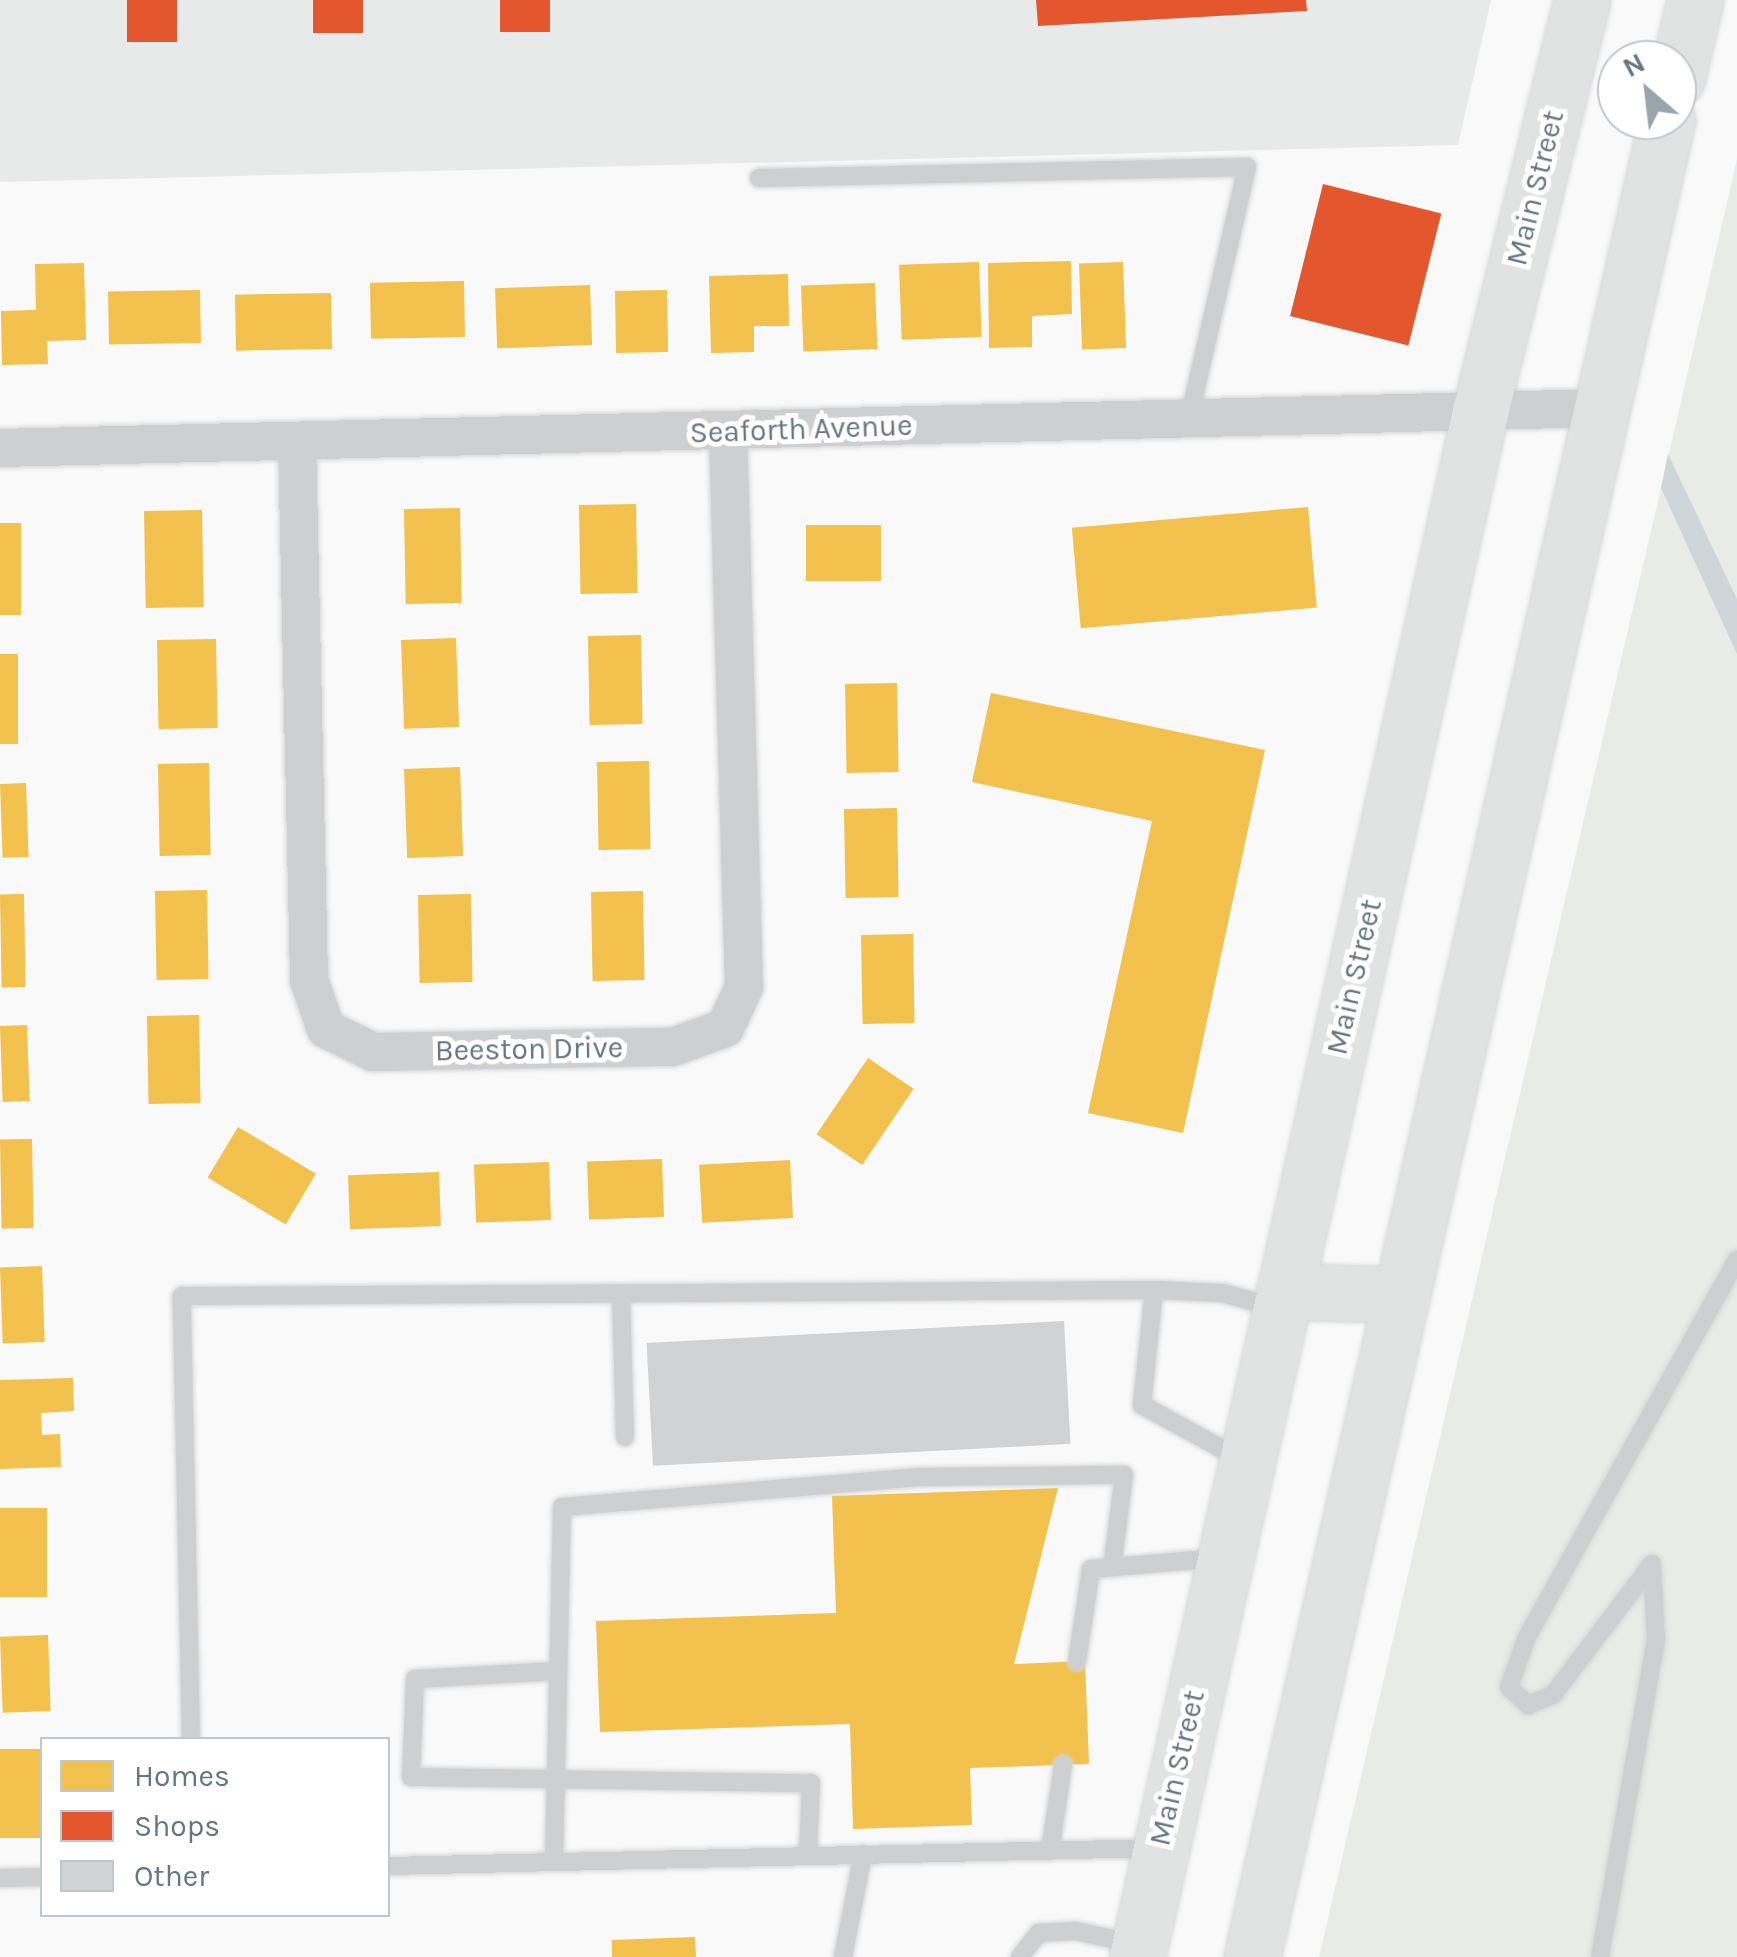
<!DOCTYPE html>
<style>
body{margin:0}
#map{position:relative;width:1737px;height:1957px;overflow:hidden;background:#f9f9f9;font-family:Karla,sans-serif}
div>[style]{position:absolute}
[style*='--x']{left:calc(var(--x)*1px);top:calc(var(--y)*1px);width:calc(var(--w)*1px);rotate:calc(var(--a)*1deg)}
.built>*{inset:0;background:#e8e9e9}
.green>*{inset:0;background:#e8ebe6}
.water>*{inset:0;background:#ced6d9}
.homes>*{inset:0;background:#f2c14e;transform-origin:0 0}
.shops>*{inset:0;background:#e4572e;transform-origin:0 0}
.building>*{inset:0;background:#d0d2d3;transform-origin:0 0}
.roads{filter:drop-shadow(0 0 2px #d5d6d7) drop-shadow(0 0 2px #d5d6d7)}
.lane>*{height:18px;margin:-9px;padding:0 9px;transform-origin:9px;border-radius:9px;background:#cecfd0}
.street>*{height:38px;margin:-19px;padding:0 19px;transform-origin:19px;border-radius:19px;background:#cecfd0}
.primary>*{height:55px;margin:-27.5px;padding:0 27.5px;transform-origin:27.5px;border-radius:27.5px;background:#e1e2e2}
span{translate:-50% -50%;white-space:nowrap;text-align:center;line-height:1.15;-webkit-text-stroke:10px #fff;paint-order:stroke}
.street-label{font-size:30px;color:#657683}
.legend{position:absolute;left:40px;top:1737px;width:350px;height:180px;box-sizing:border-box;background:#fff;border:2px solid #c1c8cd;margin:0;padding:12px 18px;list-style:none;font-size:30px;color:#657683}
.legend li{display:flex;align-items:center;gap:20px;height:50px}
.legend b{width:50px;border:2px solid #c1c8cd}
.north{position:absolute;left:1597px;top:40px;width:100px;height:100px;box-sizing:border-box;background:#fff;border:2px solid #c1c8cd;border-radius:50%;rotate:332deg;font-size:28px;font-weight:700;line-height:40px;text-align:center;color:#657683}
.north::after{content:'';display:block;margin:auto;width:35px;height:45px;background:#99a4ac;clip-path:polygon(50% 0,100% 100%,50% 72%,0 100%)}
</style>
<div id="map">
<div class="built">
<div style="clip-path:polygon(0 0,1491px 0,1458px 145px,0 182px)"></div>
</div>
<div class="green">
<div style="clip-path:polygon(1737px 159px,1737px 1957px,1319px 1957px,1661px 488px)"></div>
</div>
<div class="water">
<div style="clip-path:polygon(1668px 454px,1737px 599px,1737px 654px,1661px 488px)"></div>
</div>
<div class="homes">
<div style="clip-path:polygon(1071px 261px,1072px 314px,1032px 316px,1032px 347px,989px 348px,988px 263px)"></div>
<div style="left:979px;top:262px;width:75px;height:80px;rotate:88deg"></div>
<div style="left:1123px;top:262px;width:86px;height:44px;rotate:88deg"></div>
<div style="clip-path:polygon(84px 263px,86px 340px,47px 341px,48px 364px,2px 365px,1px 311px,36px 310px,35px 264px)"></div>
<div style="clip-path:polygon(788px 274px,789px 326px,754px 326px,754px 352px,711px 353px,709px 276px)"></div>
<div style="left:464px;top:281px;width:56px;height:94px;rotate:89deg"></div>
<div style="left:875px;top:283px;width:66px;height:74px;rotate:88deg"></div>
<div style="left:590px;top:285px;width:60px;height:95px;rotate:88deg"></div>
<div style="left:200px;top:290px;width:53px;height:92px;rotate:89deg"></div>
<div style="left:667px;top:290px;width:62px;height:52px;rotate:89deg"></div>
<div style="left:331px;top:293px;width:56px;height:96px;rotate:89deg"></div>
<div style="left:636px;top:504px;width:89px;height:57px;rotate:89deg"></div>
<div style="left:1308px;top:507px;width:101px;height:237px;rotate:85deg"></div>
<div style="left:460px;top:508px;width:95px;height:56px;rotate:89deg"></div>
<div style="left:202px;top:510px;width:97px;height:58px;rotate:89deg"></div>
<div style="left:0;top:523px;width:21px;height:92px"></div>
<div style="left:881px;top:525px;width:56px;height:75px;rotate:90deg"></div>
<div style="left:641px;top:635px;width:89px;height:53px;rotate:89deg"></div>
<div style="left:456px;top:638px;width:89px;height:55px;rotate:88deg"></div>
<div style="left:216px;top:639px;width:89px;height:59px;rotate:89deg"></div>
<div style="left:0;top:654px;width:18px;height:90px"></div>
<div style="left:897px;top:683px;width:89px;height:52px;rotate:89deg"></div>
<div style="clip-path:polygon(991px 693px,1265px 750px,1183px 1133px,1088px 1113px,1152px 821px,972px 782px)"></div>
<div style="left:649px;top:761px;width:88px;height:52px;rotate:89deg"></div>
<div style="left:209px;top:763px;width:92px;height:51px;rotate:89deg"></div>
<div style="left:460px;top:767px;width:89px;height:56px;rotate:88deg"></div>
<div style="left:26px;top:783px;width:74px;height:26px;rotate:88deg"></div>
<div style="left:897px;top:808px;width:89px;height:53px;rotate:89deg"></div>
<div style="left:207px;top:890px;width:89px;height:52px;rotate:89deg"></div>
<div style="left:643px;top:891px;width:89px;height:52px;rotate:89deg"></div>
<div style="left:24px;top:894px;width:93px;height:24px;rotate:89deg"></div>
<div style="left:471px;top:894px;width:88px;height:53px;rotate:89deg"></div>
<div style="left:913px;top:934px;width:89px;height:52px;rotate:89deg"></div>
<div style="left:199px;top:1015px;width:88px;height:52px;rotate:89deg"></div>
<div style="left:27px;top:1025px;width:76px;height:27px;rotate:88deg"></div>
<div style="left:868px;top:1058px;width:55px;height:92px;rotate:34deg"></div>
<div style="left:238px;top:1127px;width:91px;height:59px;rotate:31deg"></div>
<div style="left:32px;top:1139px;width:89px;height:32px;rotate:89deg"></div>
<div style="left:662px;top:1159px;width:58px;height:75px;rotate:88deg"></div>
<div style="left:790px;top:1160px;width:58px;height:91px;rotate:87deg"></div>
<div style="left:549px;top:1162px;width:58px;height:75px;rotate:88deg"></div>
<div style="left:439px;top:1172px;width:54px;height:91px;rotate:88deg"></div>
<div style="left:42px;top:1266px;width:76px;height:42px;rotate:88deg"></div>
<div style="clip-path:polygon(73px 1378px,74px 1411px,41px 1413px,42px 1435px,60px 1434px,61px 1467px,0 1469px,0 1380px)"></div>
<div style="clip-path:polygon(1058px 1488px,1014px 1664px,1085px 1661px,1089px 1764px,970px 1768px,972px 1825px,853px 1829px,850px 1724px,600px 1732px,596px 1621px,836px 1613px,832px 1496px)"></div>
<div style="left:0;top:1508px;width:47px;height:89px"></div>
<div style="left:48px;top:1635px;width:76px;height:48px;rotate:88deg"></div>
<div style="left:42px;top:1749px;width:89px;height:42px;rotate:90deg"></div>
<div style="clip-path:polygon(695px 1937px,696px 1957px,612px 1957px,612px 1940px)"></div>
</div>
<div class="shops">
<div style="left:127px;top:0;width:50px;height:42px"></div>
<div style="left:313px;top:0;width:50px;height:33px"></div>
<div style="left:500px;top:0;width:50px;height:32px"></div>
<div style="clip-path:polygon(1036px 0,1306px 0,1307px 11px,1038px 26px)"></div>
<div style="left:1323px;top:184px;width:122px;height:136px;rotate:14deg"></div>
</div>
<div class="building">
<div style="left:1064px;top:1321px;width:123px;height:418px;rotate:87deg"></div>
</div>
<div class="roads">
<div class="lane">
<div style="--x:759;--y:178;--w:488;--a:-1.3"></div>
<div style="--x:1247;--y:167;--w:258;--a:103"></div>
<div style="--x:1154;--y:1290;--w:116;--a:96"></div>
<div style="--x:1142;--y:1405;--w:114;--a:28.8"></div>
<div style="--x:621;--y:1294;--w:143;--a:88.4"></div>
<div style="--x:1077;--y:1661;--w:93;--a:-81.3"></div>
<div style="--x:1091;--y:1569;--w:128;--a:-4.9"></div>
<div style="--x:558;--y:1671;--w:143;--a:176.8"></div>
<div style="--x:415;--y:1679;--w:98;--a:92.3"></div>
<div style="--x:411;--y:1777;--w:400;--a:0.9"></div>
<div style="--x:811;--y:1783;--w:73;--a:92.4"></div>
<div style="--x:191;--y:1740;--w:444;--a:-91.2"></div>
<div style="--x:182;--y:1296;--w:972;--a:-0.35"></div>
<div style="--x:1154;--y:1290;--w:69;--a:2.5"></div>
<div style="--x:1223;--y:1293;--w:55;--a:15.8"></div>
<div style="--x:1050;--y:1851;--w:87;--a:-81.4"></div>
<div style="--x:554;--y:1860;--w:353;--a:-88.7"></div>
<div style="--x:562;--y:1507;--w:359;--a:-4.8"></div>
<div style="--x:920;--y:1477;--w:204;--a:-0.6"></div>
<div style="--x:1124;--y:1475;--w:93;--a:97.4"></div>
<div style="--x:388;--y:1866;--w:769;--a:-1.34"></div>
<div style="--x:0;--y:1878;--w:42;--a:-1.4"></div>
<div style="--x:843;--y:1957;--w:105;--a:-79"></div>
<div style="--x:1020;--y:1957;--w:31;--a:-52"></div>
<div style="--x:1039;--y:1933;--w:37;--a:-3"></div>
<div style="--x:1076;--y:1931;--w:59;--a:12.6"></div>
<div style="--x:1600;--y:1957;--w:321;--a:-80"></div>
<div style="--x:1656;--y:1641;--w:77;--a:-93"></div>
<div style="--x:1652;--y:1564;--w:164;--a:127.1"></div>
<div style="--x:1553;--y:1695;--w:27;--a:158"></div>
<div style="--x:1528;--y:1705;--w:26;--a:-137"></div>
<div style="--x:1509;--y:1687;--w:53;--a:-70.2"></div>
<div style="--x:1527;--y:1637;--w:432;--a:-60.9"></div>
</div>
<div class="street">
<div style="--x:297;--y:441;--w:539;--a:88.72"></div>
<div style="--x:309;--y:980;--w:52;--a:70.9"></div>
<div style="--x:326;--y:1029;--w:52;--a:26.1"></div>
<div style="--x:373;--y:1052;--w:300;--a:-1"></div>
<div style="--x:673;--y:1047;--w:55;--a:-20.1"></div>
<div style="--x:725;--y:1028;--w:45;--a:-65.1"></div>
<div style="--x:744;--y:987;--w:555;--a:-91.65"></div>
<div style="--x:0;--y:448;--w:1602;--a:-1.43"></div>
</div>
<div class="primary">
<div style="--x:1677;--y:78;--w:80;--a:-77"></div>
<div style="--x:1284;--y:1291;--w:118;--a:1.9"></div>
<div style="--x:1137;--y:1957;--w:1583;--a:-77.48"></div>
<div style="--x:1480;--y:412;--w:424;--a:-76.1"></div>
<div style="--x:1252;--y:1957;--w:1883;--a:-77.27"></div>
</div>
</div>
<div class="street-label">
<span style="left:1535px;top:188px;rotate:-76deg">Main Street</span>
<span style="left:801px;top:429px;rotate:-2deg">Seaforth Avenue</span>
<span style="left:1354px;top:977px;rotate:-77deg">Main Street</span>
<span style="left:529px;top:1049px;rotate:-1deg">Beeston Drive</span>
<span style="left:1177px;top:1768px;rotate:-77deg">Main Street</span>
</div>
<ul class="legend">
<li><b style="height:28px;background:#f2c14e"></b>Homes</li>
<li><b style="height:28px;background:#e4572e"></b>Shops</li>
<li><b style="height:28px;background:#d0d2d3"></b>Other</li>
</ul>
<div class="north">N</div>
</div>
